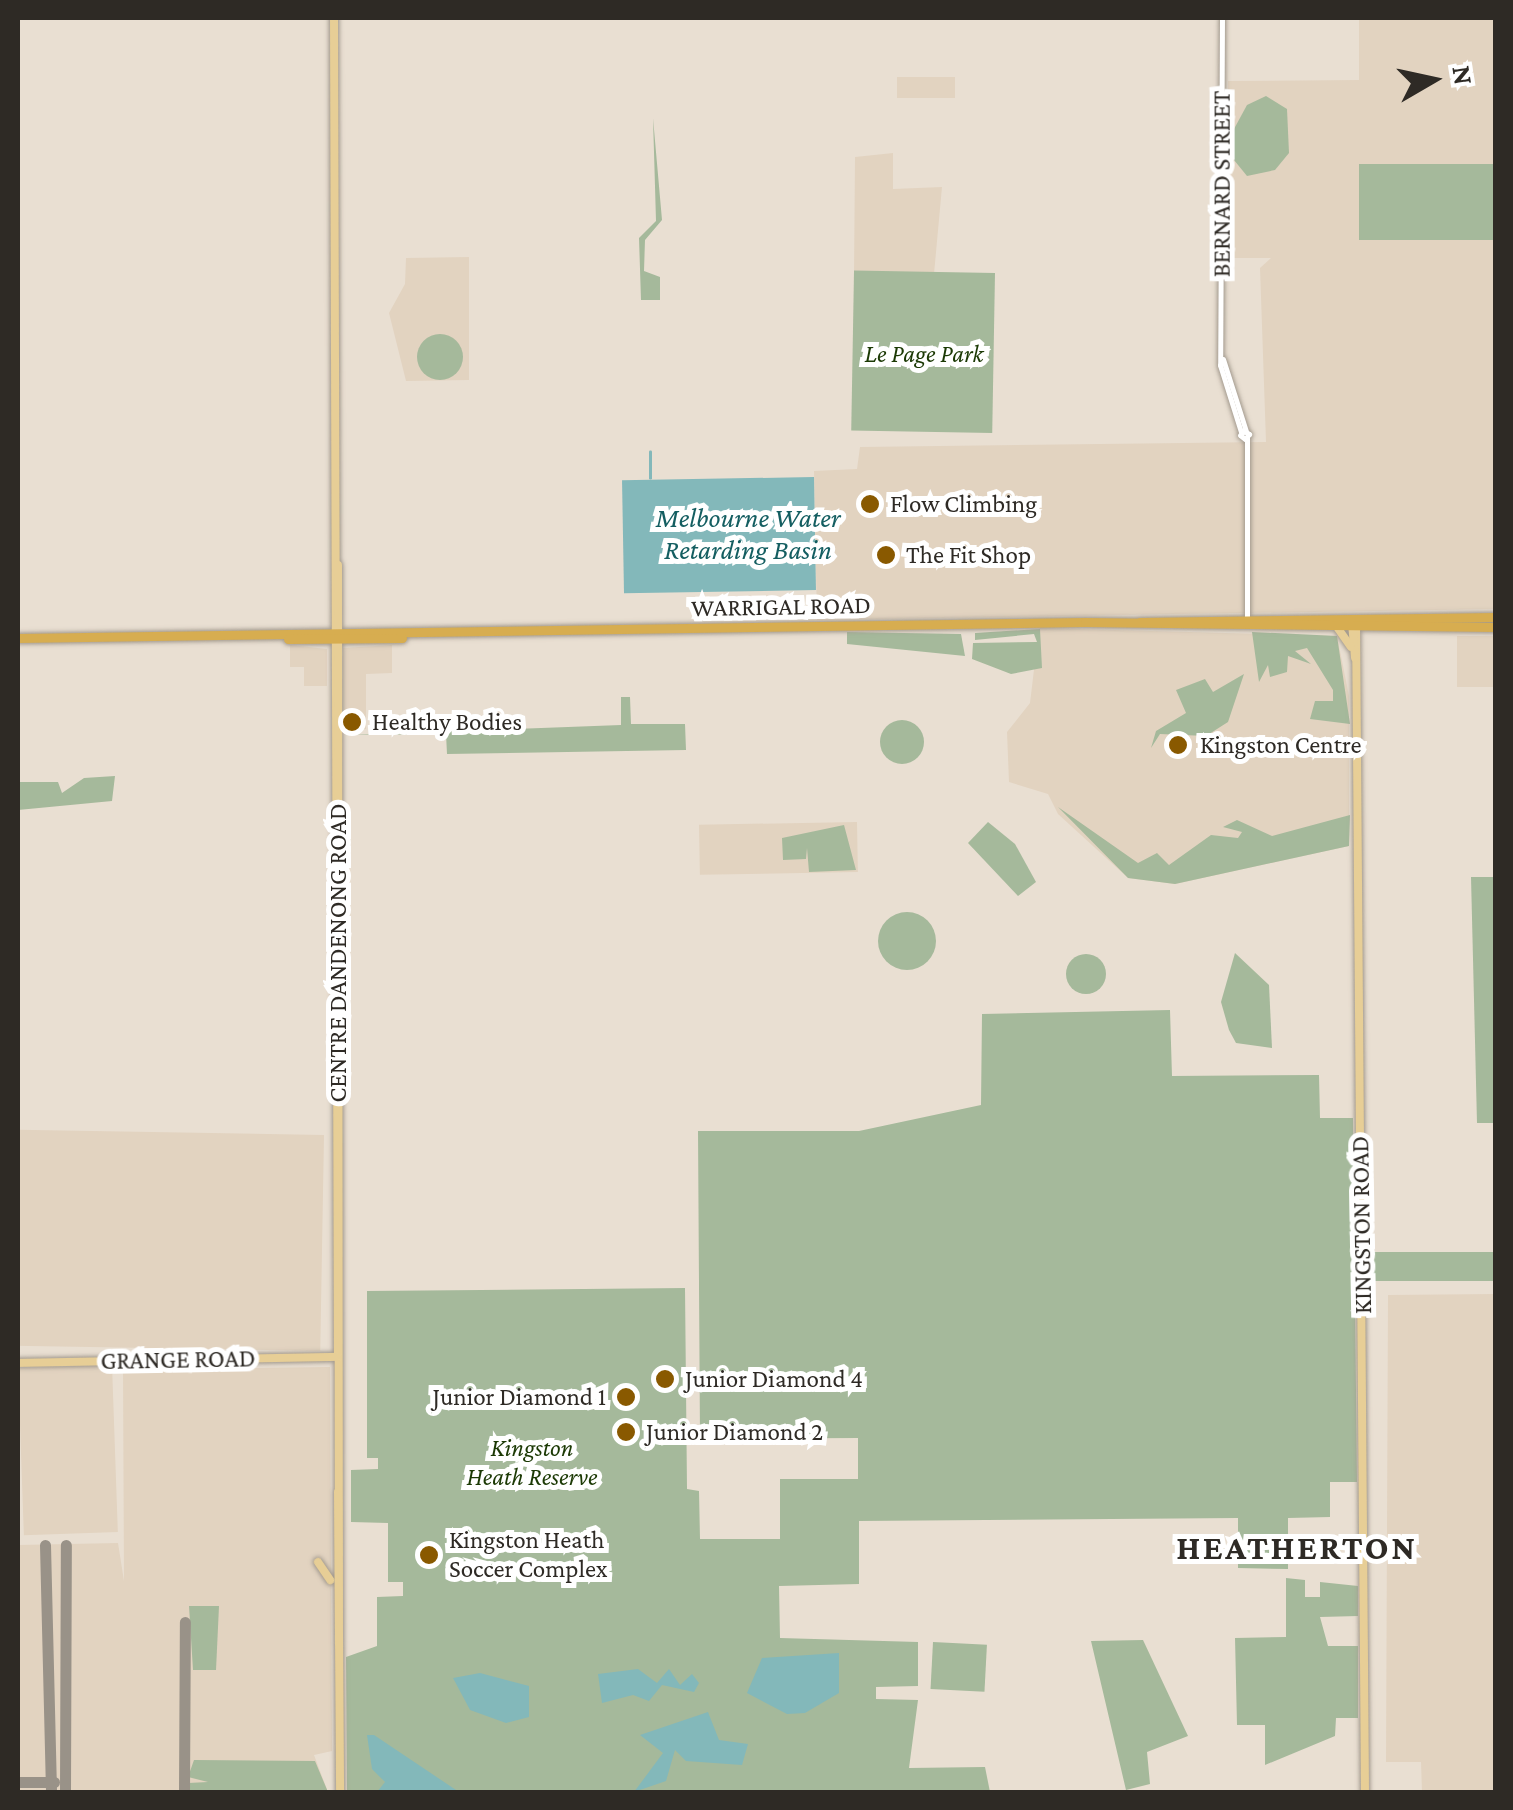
<!DOCTYPE html>
<style>
body{margin:0}
#map{position:relative;width:1513px;height:1810px;overflow:hidden;background:#e9dfd2;font-family:"Crimson Pro",serif}
div>[style]{position:absolute}
[style*='--x']{left:calc(var(--x)*1px);top:calc(var(--y)*1px);width:calc(var(--w)*1px);rotate:calc(var(--a)*1deg)}
.built>*{inset:0;background:#e2d3c0;transform-origin:0 0}
.green>*{inset:0;background:#a5b99b;transform-origin:0 0}
.round{border-radius:50%}
.water>*{inset:0;background:#83b8ba;transform-origin:0 0}
.stream>*{height:2.5px;margin:-1.25px;padding:0 1.25px;transform-origin:1.25px;border-radius:1.25px;background:#83b8ba}
.taxiway>*{height:11px;margin:-5.5px;padding:0 5.5px;transform-origin:5.5px;border-radius:5.5px;background:#999288}
.roads{filter:drop-shadow(0 0 2px #a39a8e) drop-shadow(0 0 2px #a39a8e)}
.minor>*{height:5px;margin:-2.5px;padding:0 2.5px;transform-origin:2.5px;border-radius:2.5px;background:#fff}
.major>*{height:8px;margin:-4px;padding:0 4px;transform-origin:4px;border-radius:4px;background:#e7ce96}
.highway>*{height:9px;margin:-4.5px;padding:0 4.5px;transform-origin:4.5px;border-radius:4.5px;background:#d7ad50}
.dots>*{width:28px;height:28px;translate:-50% -50%;box-sizing:border-box;border:5px solid #fff;border-radius:50%}
span{translate:-50% -50%;white-space:nowrap;text-align:center;line-height:1.15;-webkit-text-stroke:10px #fff;paint-order:stroke}
.street-label{font-size:25px;color:#2e2a25}
.park-label{font-size:25px;color:#1b3904;font-style:italic}
.poi-label{font-size:25px;color:#2e2a25}
.left{translate:0 -50%;text-align:left}
.right{translate:-100% -50%;text-align:right}
.water-label{font-size:28px;color:#145e61;font-style:italic}
.district-label{font-size:35px;color:#2e2a25;font-weight:700;letter-spacing:2.5px}
.frame{position:absolute;inset:0;border:20px solid #2e2a25;pointer-events:none}
.north{position:absolute;left:1383px;top:30px;width:100px;height:100px;-webkit-text-stroke:8px #fff;paint-order:stroke;rotate:81deg;font-size:28px;font-weight:700;line-height:40px;text-align:center;color:#2e2a25}
.north::after{content:'';display:block;margin:auto;width:35px;height:45px;background:#2e2a25;clip-path:polygon(50% 0,100% 100%,50% 72%,0 100%)}
</style>
<div id="map">
<div class="built">
<div style="clip-path:polygon(1359px 18px,1495px 18px,1495px 164px,1359px 164px,1359px 239px,1495px 239px,1495px 609px,817px 620px,814px 471px,857px 469px,860px 447px,1266px 442px,1260px 268px,1271px 258px,1228px 258px,1228px 81px,1359px 80px)"></div>
<div style="left:955px;top:77px;width:21px;height:58px;rotate:90deg"></div>
<div style="clip-path:polygon(893px 153px,893px 189px,942px 187px,934px 274px,854px 275px,855px 157px)"></div>
<div style="clip-path:polygon(469px 257px,469px 380px,406px 381px,389px 313px,405px 284px,406px 258px)"></div>
<div style="clip-path:polygon(1039px 628px,1337px 636px,1349px 696px,1349px 846px,1175px 884px,1128px 878px,1058px 814px,1048px 794px,1009px 782px,1007px 732px,1030px 703px)"></div>
<div style="left:1495px;top:636px;width:51px;height:38px;rotate:90deg"></div>
<div style="clip-path:polygon(290px 645px,327px 649px,327px 686px,304px 686px,304px 667px,290px 667px)"></div>
<div style="clip-path:polygon(392px 645px,392px 673px,366px 674px,366px 729px,342px 730px,343px 648px)"></div>
<div style="left:857px;top:822px;width:50px;height:158px;rotate:89deg"></div>
<div style="left:324px;top:1135px;width:216px;height:306px;rotate:91deg"></div>
<div style="clip-path:polygon(1495px 1294px,1495px 1792px,1422px 1792px,1421px 1762px,1386px 1762px,1388px 1295px)"></div>
<div style="left:112px;top:1365px;width:167px;height:94px;rotate:88deg"></div>
<div style="clip-path:polygon(330px 1367px,332px 1751px,314px 1755px,328px 1792px,18px 1792px,18px 1545px,118px 1543px,124px 1581px,123px 1370px)"></div>
</div>
<div class="green">
<div style="clip-path:polygon(1266px 96px,1287px 109px,1289px 153px,1275px 170px,1247px 176px,1234px 160px,1234px 129px,1247px 105px)"></div>
<div style="clip-path:polygon(653px 118px,662px 220px,645px 240px,644px 271px,660px 277px,660px 300px,641px 300px,639px 238px,656px 221px)"></div>
<div style="left:1359px;top:164px;width:136px;height:76px"></div>
<div style="left:995px;top:273px;width:160px;height:141px;rotate:91deg"></div>
<div class="round" style="left:417px;top:334px;width:46px;height:46px"></div>
<div style="clip-path:polygon(1040px 629px,1042px 668px,1011px 674px,972px 659px,973px 643px,1037px 642px,1034px 634px,975px 640px,975px 633px)"></div>
<div style="clip-path:polygon(847px 632px,961px 634px,965px 656px,847px 644px)"></div>
<div style="clip-path:polygon(1252px 632px,1337px 636px,1350px 724px,1310px 719px,1315px 701px,1333px 701px,1333px 690px,1307px 648px,1295px 651px,1311px 664px,1288px 656px,1287px 672px,1270px 677px,1268px 665px,1259px 682px)"></div>
<div style="clip-path:polygon(1244px 674px,1228px 722px,1206px 736px,1160px 734px,1151px 748px,1156px 731px,1186px 713px,1176px 690px,1205px 679px,1213px 692px)"></div>
<div style="clip-path:polygon(621px 697px,630px 697px,631px 724px,685px 724px,686px 750px,447px 754px,446px 734px,348px 735px,621px 725px)"></div>
<div class="round" style="left:880px;top:720px;width:44px;height:44px"></div>
<div style="clip-path:polygon(115px 776px,112px 801px,18px 810px,18px 830px,18px 782px,58px 782px,62px 793px,84px 778px)"></div>
<div style="clip-path:polygon(1058px 807px,1138px 863px,1157px 853px,1169px 865px,1211px 835px,1238px 838px,1242px 832px,1223px 827px,1237px 820px,1272px 836px,1350px 815px,1349px 846px,1175px 884px,1128px 878px)"></div>
<div style="clip-path:polygon(988px 822px,1015px 844px,1036px 882px,1018px 896px,968px 843px)"></div>
<div style="clip-path:polygon(844px 825px,856px 870px,809px 872px,807px 848px,806px 859px,783px 860px,782px 838px)"></div>
<div style="clip-path:polygon(1495px 877px,1495px 1123px,1477px 1123px,1471px 877px)"></div>
<div class="round" style="left:878px;top:912px;width:58px;height:58px"></div>
<div style="clip-path:polygon(1235px 953px,1269px 985px,1272px 1048px,1236px 1043px,1229px 1030px,1221px 1002px)"></div>
<div class="round" style="left:1066px;top:954px;width:40px;height:40px"></div>
<div style="clip-path:polygon(1170px 1010px,1172px 1076px,1319px 1075px,1320px 1118px,1353px 1118px,1357px 1482px,1330px 1482px,1330px 1517px,1288px 1518px,1288px 1569px,1238px 1568px,1238px 1518px,859px 1521px,859px 1584px,779px 1586px,780px 1638px,918px 1642px,918px 1686px,876px 1687px,876px 1699px,918px 1700px,909px 1768px,985px 1767px,990px 1792px,347px 1792px,346px 1657px,377px 1646px,377px 1597px,403px 1596px,403px 1582px,388px 1582px,388px 1523px,351px 1522px,351px 1470px,378px 1469px,378px 1458px,367px 1458px,367px 1291px,685px 1288px,687px 1489px,699px 1491px,700px 1539px,780px 1539px,780px 1479px,858px 1479px,858px 1438px,700px 1439px,698px 1131px,859px 1131px,981px 1105px,982px 1014px)"></div>
<div style="left:1495px;top:1252px;width:29px;height:125px;rotate:90deg"></div>
<div style="clip-path:polygon(1286px 1578px,1305px 1580px,1305px 1597px,1320px 1597px,1320px 1582px,1358px 1586px,1358px 1616px,1320px 1617px,1328px 1646px,1358px 1646px,1358px 1718px,1336px 1718px,1335px 1736px,1265px 1765px,1265px 1725px,1237px 1725px,1235px 1638px,1286px 1637px)"></div>
<div style="clip-path:polygon(189px 1606px,219px 1606px,216px 1670px,193px 1670px)"></div>
<div style="clip-path:polygon(1143px 1640px,1188px 1736px,1147px 1752px,1150px 1784px,1126px 1790px,1091px 1641px)"></div>
<div style="left:933px;top:1642px;width:54px;height:47px;rotate:3deg"></div>
<div style="clip-path:polygon(194px 1760px,315px 1761px,328px 1792px,187px 1792px,188px 1783px,208px 1782px,188px 1777px)"></div>
</div>
<div class="water">
<div style="left:814px;top:477px;width:113px;height:192px;rotate:89deg"></div>
<div style="clip-path:polygon(839px 1653px,839px 1693px,805px 1713px,787px 1714px,747px 1693px,762px 1658px)"></div>
<div style="clip-path:polygon(638px 1669px,657px 1683px,669px 1669px,680px 1685px,692px 1674px,699px 1683px,694px 1692px,662px 1685px,649px 1701px,633px 1695px,602px 1703px,598px 1674px)"></div>
<div style="clip-path:polygon(480px 1673px,529px 1686px,529px 1717px,506px 1723px,470px 1710px,453px 1678px)"></div>
<div style="clip-path:polygon(708px 1712px,719px 1740px,748px 1744px,742px 1765px,686px 1761px,675px 1750px,666px 1781px,634px 1792px,663px 1753px,640px 1735px)"></div>
<div style="clip-path:polygon(367px 1735px,374px 1735px,459px 1792px,377px 1792px,385px 1782px,372px 1769px)"></div>
</div>
<div class="stream">
<div style="--x:650;--y:478;--w:26;--a:-90"></div>
</div>
<div class="taxiway">
<div style="--x:45;--y:1545;--w:247;--a:88.6"></div>
<div style="--x:18;--y:1782;--w:36;--a:0"></div>
<div style="--x:65;--y:1792;--w:247;--a:-89.8"></div>
<div style="--x:184;--y:1792;--w:170;--a:-89.7"></div>
</div>
<div class="roads">
<div class="minor">
<div style="--x:1222;--y:18;--w:347;--a:90.3"></div>
<div style="--x:1220;--y:365;--w:70;--a:72.6"></div>
<div style="--x:1223;--y:359;--w:76;--a:72.3"></div>
<div style="--x:1244;--y:431;--w:6;--a:31"></div>
<div style="--x:1249;--y:434;--w:6;--a:129"></div>
<div style="--x:1245;--y:439;--w:6;--a:-141"></div>
<div style="--x:1240;--y:435;--w:6;--a:-45"></div>
<div style="--x:1247;--y:619;--w:181;--a:-90"></div>
</div>
<div class="major">
<div style="--x:334;--y:18;--w:1339;--a:89.83"></div>
<div style="--x:338;--y:565;--w:1079;--a:89.95"></div>
<div style="--x:1356;--y:620;--w:1172;--a:89.56"></div>
<div style="--x:1352;--y:623;--w:35;--a:85"></div>
<div style="--x:1337;--y:627;--w:24;--a:55"></div>
<div style="--x:18;--y:1363;--w:320;--a:-1.1"></div>
<div style="--x:338;--y:1492;--w:300;--a:89.6"></div>
<div style="--x:318;--y:1562;--w:22;--a:56"></div>
</div>
<div class="highway">
<div style="--x:1140;--y:622;--w:356;--a:-0.8"></div>
<div style="--x:18;--y:638;--w:1067;--a:-0.86"></div>
<div style="--x:1085;--y:622;--w:411;--a:0.7"></div>
<div style="--x:288;--y:639;--w:114;--a:-0.5"></div>
</div>
</div>
<div class="dots">
<div style="left:870px;top:504px;background:#895900"></div>
<div style="left:886px;top:555px;background:#895900"></div>
<div style="left:352px;top:722px;background:#895900"></div>
<div style="left:1178px;top:745px;background:#895900"></div>
<div style="left:665px;top:1379px;background:#895900"></div>
<div style="left:626px;top:1397px;background:#895900"></div>
<div style="left:626px;top:1432px;background:#895900"></div>
<div style="left:429px;top:1555px;background:#895900"></div>
</div>
<div class="street-label">
<span style="left:1222px;top:184px;rotate:-90deg">BERNARD STREET</span>
<span style="left:781px;top:607px;rotate:-1deg">WARRIGAL ROAD</span>
<span style="left:338px;top:953px;rotate:-90deg">CENTRE DANDENONG ROAD</span>
<span style="left:1362px;top:1225px;rotate:-91deg">KINGSTON ROAD</span>
<span style="left:178px;top:1360px;rotate:-1deg">GRANGE ROAD</span>
</div>
<div class="park-label">
<span style="left:924px;top:354px">Le Page Park</span>
<span style="left:532px;top:1463px">Kingston<br>Heath Reserve</span>
</div>
<div class="poi-label">
<span class="left" style="left:890px;top:504px">Flow Climbing</span>
<span class="left" style="left:906px;top:555px">The Fit Shop</span>
<span class="left" style="left:372px;top:722px">Healthy Bodies</span>
<span class="left" style="left:1200px;top:745px">Kingston Centre</span>
<span class="left" style="left:685px;top:1379px">Junior Diamond 4</span>
<span class="right" style="left:606px;top:1397px">Junior Diamond 1</span>
<span class="left" style="left:646px;top:1432px">Junior Diamond 2</span>
<span class="left" style="left:449px;top:1555px">Kingston Heath<br>Soccer Complex</span>
</div>
<div class="water-label">
<span style="left:748px;top:534px">Melbourne Water<br>Retarding Basin</span>
</div>
<div class="district-label">
<span style="left:1297px;top:1548px">HEATHERTON</span>
</div>
<div class="frame"></div>
<div class="north">N</div>
</div>
